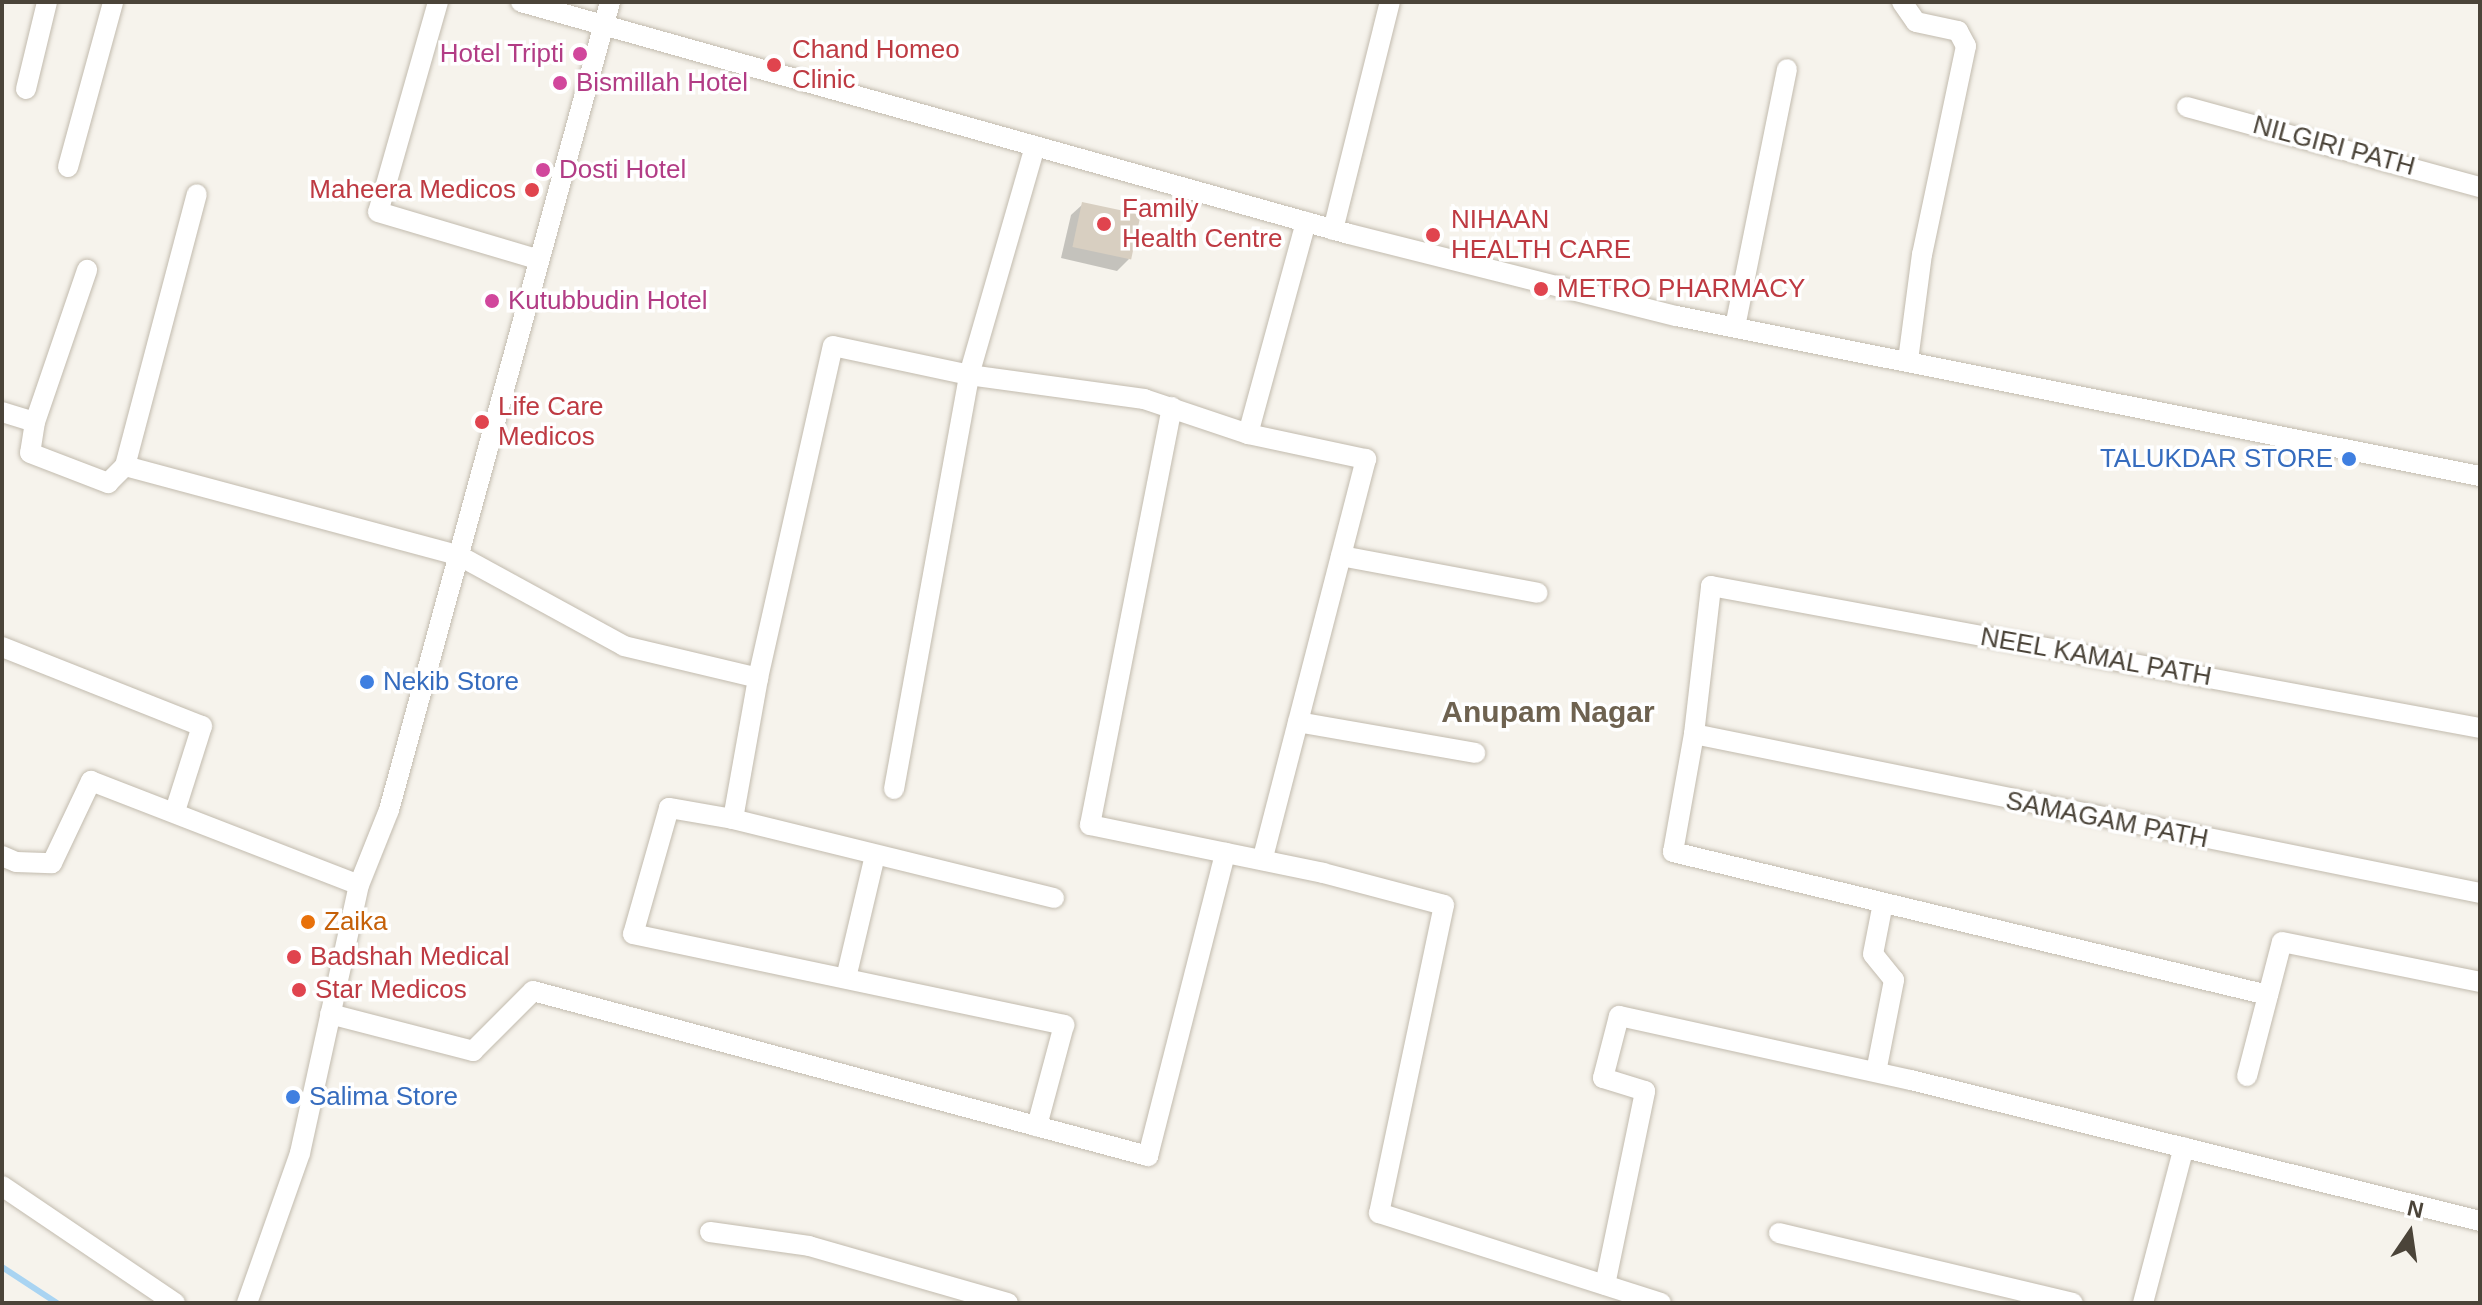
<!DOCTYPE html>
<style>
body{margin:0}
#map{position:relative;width:2482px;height:1305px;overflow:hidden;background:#f6f3ec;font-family:Helvetica,sans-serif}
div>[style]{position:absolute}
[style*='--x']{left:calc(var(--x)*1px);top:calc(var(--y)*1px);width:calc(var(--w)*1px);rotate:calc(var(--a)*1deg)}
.shadow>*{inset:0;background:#0003}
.stream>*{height:6px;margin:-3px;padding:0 3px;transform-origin:3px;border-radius:3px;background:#a9d4f2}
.building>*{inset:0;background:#d8cfc1;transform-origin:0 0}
.roads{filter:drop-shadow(0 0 2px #c2bbae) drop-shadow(0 0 2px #c2bbae)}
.minor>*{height:20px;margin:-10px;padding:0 10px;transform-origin:10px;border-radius:10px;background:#fff}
.dots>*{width:22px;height:22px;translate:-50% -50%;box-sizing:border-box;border:4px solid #fff;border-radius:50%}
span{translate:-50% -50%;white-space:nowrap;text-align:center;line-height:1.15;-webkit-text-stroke:7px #fff;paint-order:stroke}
.health-label{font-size:26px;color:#be3a42}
.left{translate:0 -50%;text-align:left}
.right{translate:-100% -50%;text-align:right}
.hotel-label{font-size:26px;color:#b23c85}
.street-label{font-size:26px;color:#4b4439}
.shop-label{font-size:26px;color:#366cbe}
.food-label{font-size:26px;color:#c56008}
.quarter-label{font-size:30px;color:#6e6250;font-weight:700}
.frame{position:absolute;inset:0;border:4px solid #4b4439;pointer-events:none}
.north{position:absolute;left:2370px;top:1193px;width:80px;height:80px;-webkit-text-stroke:6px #fff;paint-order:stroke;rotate:13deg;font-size:22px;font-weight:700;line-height:32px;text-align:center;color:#4b4439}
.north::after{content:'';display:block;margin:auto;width:28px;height:36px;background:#4b4439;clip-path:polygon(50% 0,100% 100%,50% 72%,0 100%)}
</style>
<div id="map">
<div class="shadow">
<div style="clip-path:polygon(1083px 204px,1129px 259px,1117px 271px,1061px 258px,1071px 215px)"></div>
</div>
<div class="stream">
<div style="--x:2;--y:1267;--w:66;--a:33.2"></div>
</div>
<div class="building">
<div style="left:1082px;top:202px;width:60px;height:46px;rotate:12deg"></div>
</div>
<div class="roads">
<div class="minor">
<div style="--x:438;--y:2;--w:218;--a:105.9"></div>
<div style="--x:378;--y:212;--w:166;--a:16.5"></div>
<div style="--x:521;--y:2;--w:860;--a:15.65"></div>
<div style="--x:1349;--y:234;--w:337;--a:14.1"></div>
<div style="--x:1676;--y:316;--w:820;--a:11.26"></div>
<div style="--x:1902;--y:2;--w:24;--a:55"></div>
<div style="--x:1916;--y:22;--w:43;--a:12.1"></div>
<div style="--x:1958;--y:31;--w:17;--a:62"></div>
<div style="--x:1966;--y:46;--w:213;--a:101.9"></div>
<div style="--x:1922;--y:254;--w:108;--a:97.5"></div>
<div style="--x:26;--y:89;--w:89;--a:-76.4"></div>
<div style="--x:2187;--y:107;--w:304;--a:15.3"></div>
<div style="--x:68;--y:167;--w:171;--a:-74.7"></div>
<div style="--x:1333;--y:230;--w:235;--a:-76"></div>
<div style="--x:1735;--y:327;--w:263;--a:-78.6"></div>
<div style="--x:1172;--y:407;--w:426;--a:101.1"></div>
<div style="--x:1090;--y:825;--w:238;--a:11.6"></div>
<div style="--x:1323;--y:873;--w:125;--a:14.8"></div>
<div style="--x:1444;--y:905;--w:315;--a:101.9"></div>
<div style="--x:1379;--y:1213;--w:296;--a:17.7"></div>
<div style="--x:2;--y:412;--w:34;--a:17"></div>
<div style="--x:35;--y:422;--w:31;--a:99"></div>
<div style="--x:30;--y:453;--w:84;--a:21"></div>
<div style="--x:108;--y:483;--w:24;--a:-45"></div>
<div style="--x:125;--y:466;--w:345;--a:15"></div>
<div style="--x:458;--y:555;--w:189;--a:28.7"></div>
<div style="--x:624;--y:646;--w:138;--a:13.4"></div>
<div style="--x:35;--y:422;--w:161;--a:-71.1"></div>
<div style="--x:1248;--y:434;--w:220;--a:-74.7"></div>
<div style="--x:125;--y:466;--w:281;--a:-75.2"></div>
<div style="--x:1341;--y:556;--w:200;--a:10.6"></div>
<div style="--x:2;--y:647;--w:215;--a:21.6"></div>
<div style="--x:202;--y:726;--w:89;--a:107.6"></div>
<div style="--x:1298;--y:722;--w:180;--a:9.9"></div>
<div style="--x:1694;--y:734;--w:149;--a:-83.4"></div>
<div style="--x:1711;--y:586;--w:782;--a:10.46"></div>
<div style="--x:894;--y:789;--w:421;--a:-79.7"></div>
<div style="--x:969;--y:375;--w:238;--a:-73.9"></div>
<div style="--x:733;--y:819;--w:65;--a:-170.2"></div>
<div style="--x:669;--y:808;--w:131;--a:105.9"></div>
<div style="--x:633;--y:934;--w:441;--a:11.9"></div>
<div style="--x:1064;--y:1025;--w:105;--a:105"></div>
<div style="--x:2;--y:856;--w:15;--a:23"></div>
<div style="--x:16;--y:862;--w:36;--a:2"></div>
<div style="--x:52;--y:863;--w:91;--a:-64.6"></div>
<div style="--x:91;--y:781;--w:287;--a:21.2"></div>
<div style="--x:1054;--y:898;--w:331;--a:-166.2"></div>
<div style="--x:733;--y:819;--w:143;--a:-79.9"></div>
<div style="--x:758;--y:678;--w:340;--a:-77.3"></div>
<div style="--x:833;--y:346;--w:139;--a:12"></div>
<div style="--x:969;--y:375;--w:177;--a:7.8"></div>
<div style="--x:1144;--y:399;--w:110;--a:18.6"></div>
<div style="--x:1248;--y:434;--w:121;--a:12"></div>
<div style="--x:1366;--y:459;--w:414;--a:104.5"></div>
<div style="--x:846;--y:978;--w:126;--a:-76.7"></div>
<div style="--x:2268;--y:995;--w:612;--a:-166.49"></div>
<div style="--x:1673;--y:852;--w:120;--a:-79.9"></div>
<div style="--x:1694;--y:734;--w:802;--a:11.44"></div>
<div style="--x:330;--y:1014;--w:148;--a:14.5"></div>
<div style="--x:473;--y:1051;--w:85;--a:-45"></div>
<div style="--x:533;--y:991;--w:637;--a:15.02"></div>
<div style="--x:1148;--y:1156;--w:313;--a:-75.7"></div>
<div style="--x:1876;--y:1072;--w:94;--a:-78.9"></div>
<div style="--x:1894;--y:980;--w:33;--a:-129"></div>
<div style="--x:1873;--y:954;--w:52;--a:-78.9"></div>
<div style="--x:2247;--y:1076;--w:138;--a:-75.4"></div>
<div style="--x:2282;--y:942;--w:202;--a:11.4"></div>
<div style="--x:2;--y:1186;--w:209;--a:34.1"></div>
<div style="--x:710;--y:1232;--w:100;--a:8"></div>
<div style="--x:809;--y:1246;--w:207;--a:16"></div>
<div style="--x:1779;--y:1233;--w:302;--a:13.4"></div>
<div style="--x:1605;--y:1285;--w:198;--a:-78.3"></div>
<div style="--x:1645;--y:1091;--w:44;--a:-162.8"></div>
<div style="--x:1603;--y:1078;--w:64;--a:-75.5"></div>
<div style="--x:1619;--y:1016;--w:299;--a:12.4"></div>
<div style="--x:1911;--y:1080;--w:586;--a:13.92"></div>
<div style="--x:247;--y:1303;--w:159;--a:-70.5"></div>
<div style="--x:300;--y:1153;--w:274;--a:-77.6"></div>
<div style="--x:359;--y:885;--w:81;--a:-68.2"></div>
<div style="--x:389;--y:810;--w:838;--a:-74.7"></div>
<div style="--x:2143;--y:1303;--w:161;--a:-75.3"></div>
</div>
</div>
<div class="dots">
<div style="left:580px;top:54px;background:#d1479c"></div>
<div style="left:774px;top:65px;background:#e0444e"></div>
<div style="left:560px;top:83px;background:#d1479c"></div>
<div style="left:543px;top:170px;background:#d1479c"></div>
<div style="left:532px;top:190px;background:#e0444e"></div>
<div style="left:1104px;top:224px;background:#e0444e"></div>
<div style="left:1433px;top:235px;background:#e0444e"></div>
<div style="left:1541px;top:289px;background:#e0444e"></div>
<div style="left:492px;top:301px;background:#d1479c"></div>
<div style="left:482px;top:422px;background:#e0444e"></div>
<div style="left:2349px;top:459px;background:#3f7fe0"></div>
<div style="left:367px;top:682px;background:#3f7fe0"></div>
<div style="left:308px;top:922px;background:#e8710a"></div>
<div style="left:294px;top:957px;background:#e0444e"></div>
<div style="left:299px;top:990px;background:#e0444e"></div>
<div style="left:293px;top:1097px;background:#3f7fe0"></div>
</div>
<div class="health-label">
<span class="left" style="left:792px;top:65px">Chand Homeo<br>Clinic</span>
<span class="right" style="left:516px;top:190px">Maheera Medicos</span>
<span class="left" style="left:1122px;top:224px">Family<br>Health Centre</span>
<span class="left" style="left:1451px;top:235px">NIHAAN<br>HEALTH CARE</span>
<span class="left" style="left:1557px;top:289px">METRO PHARMACY</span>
<span class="left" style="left:498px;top:422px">Life Care<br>Medicos</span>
<span class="left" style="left:310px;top:957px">Badshah Medical</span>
<span class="left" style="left:315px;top:990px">Star Medicos</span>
</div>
<div class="hotel-label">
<span class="right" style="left:564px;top:54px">Hotel Tripti</span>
<span class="left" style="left:576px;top:83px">Bismillah Hotel</span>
<span class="left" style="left:559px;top:170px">Dosti Hotel</span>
<span class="left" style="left:508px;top:301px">Kutubbudin Hotel</span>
</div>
<div class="street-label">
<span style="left:2334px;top:146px;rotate:15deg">NILGIRI PATH</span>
<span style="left:2096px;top:657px;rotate:10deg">NEEL KAMAL PATH</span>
<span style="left:2107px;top:820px;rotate:11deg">SAMAGAM PATH</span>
</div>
<div class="shop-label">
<span class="right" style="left:2333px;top:459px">TALUKDAR STORE</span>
<span class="left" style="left:383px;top:682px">Nekib Store</span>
<span class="left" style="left:309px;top:1097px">Salima Store</span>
</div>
<div class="food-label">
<span class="left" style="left:324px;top:922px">Zaika</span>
</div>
<div class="quarter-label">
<span style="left:1548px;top:712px">Anupam Nagar</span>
</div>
<div class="frame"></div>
<div class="north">N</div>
</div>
